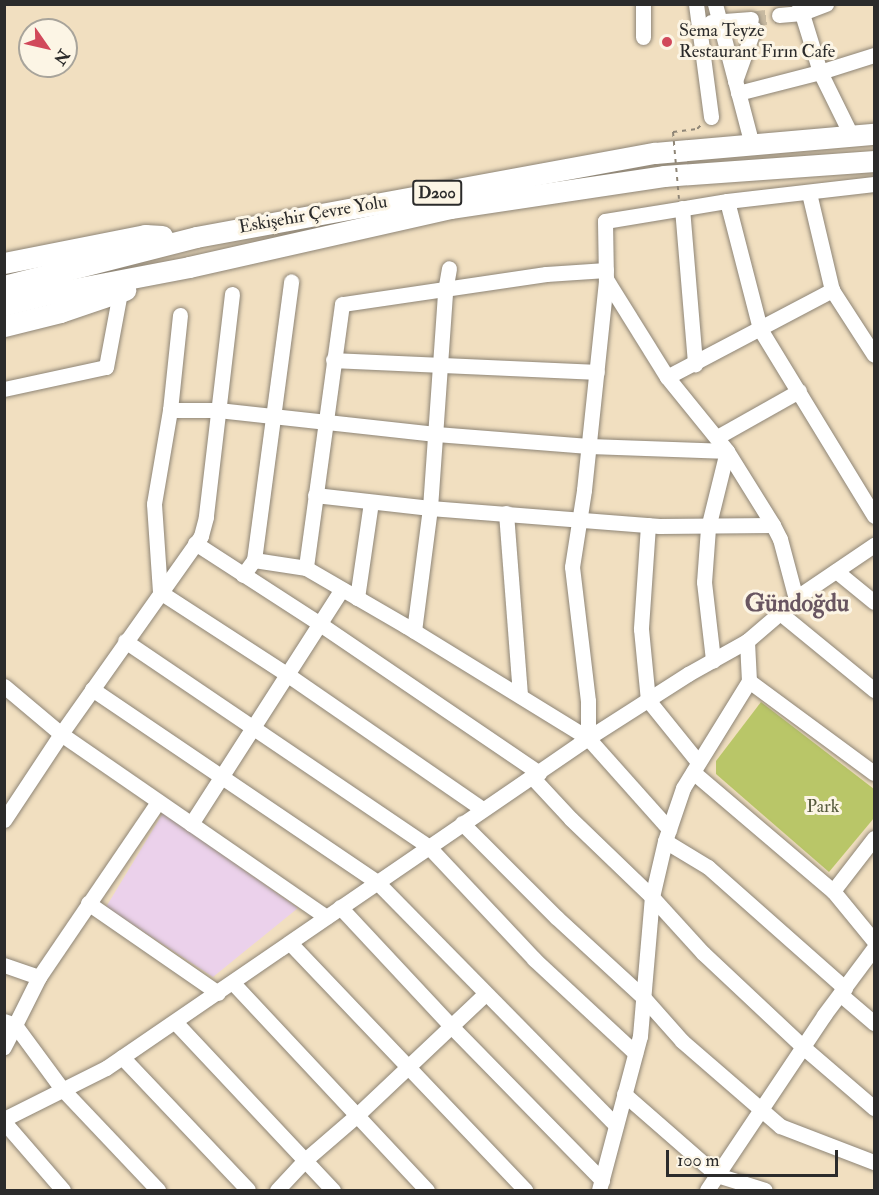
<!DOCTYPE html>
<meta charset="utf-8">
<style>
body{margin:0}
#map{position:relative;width:879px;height:1195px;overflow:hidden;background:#f1dfc0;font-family:"IM FELL Double Pica",serif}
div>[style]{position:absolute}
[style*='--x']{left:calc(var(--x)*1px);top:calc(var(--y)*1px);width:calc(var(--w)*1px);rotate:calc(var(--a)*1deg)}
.built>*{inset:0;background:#ebd1eb}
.green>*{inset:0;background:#b9c668}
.minor-tunnel>*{height:15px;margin-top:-7.5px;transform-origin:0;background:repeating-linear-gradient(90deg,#c9bba2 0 15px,transparent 0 23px)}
.path>*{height:2px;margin-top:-1px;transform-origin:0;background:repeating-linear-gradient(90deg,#8e8576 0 4.5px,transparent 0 9px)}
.roads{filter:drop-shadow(0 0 2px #8e8576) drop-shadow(0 0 2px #8e8576)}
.minor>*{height:15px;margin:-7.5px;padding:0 7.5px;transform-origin:7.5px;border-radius:7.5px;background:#fff}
.highway>*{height:21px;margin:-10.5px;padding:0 10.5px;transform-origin:10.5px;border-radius:10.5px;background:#fff}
.path-bridge>*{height:2px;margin-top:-1px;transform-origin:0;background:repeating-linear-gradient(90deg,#8e8576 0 4.5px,transparent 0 9px)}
.dots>*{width:16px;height:16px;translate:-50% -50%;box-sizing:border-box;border:3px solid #fcf5e5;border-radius:50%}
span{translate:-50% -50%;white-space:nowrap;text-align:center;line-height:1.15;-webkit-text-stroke:6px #fcf5e5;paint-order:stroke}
.shield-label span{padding:2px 4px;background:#fcf5e5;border:2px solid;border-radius:4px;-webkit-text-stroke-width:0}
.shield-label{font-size:16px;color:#2b2b2b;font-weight:700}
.poi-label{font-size:18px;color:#2b2b2b}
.left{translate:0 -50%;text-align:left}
.street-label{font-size:18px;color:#2b2b2b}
.park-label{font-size:18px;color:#565a3d}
.district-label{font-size:24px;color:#695661;font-weight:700}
.frame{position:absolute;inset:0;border:6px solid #2b2b2b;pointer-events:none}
.north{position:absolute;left:18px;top:18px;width:60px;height:60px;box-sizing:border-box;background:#fcf5e5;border:2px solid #a8a49b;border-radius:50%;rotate:124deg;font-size:16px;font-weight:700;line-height:24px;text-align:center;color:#2b2b2b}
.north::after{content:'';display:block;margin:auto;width:21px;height:27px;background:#d1495b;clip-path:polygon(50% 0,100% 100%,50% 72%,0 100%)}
.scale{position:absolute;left:666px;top:1150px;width:172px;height:27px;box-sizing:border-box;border:3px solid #2b2b2b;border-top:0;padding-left:8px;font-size:18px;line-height:21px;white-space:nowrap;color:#2b2b2b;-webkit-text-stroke:4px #fcf5e5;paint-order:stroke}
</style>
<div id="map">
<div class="built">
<div style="clip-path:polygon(163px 813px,298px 908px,213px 977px,106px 907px)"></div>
</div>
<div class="green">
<div style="clip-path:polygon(761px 702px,874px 789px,874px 818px,829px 872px,716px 774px,716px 761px)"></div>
</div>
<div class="minor-tunnel">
<div style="--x:751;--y:19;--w:28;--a:-8"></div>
</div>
<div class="path">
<div style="--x:673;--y:132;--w:24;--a:-7"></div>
<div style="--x:697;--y:129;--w:6;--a:-45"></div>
</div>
<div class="roads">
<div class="minor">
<div style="--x:696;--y:4;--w:114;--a:82.4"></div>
<div style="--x:715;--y:4;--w:146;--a:75.3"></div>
<div style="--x:799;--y:4;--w:71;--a:72.8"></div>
<div style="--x:820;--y:72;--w:57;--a:-17.5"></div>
<div style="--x:779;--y:15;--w:23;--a:-5"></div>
<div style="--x:802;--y:13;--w:26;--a:-21"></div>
<div style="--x:711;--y:22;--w:40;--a:-4.3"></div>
<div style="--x:643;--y:37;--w:33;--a:-90"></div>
<div style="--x:735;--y:81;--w:56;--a:-70.3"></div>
<div style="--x:738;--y:93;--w:85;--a:-14.4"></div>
<div style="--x:820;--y:72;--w:70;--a:63.8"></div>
<div style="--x:809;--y:193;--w:100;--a:76.7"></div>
<div style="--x:832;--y:290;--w:77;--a:57.1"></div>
<div style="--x:727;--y:201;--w:132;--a:75.5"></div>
<div style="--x:760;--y:329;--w:219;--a:58.6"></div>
<div style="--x:682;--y:208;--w:157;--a:85.2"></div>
<div style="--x:606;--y:270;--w:60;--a:176.2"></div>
<div style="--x:546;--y:274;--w:206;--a:171.6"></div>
<div style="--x:342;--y:304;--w:266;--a:97.8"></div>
<div style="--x:306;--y:568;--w:116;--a:30.1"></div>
<div style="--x:406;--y:626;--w:214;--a:31.6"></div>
<div style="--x:588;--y:738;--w:122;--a:48.3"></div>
<div style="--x:606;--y:279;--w:115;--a:58.1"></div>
<div style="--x:232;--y:294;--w:225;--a:96.7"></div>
<div style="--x:206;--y:517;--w:20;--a:105"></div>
<div style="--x:201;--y:536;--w:242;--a:125.3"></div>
<div style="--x:61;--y:734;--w:322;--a:34.6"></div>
<div style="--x:180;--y:315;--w:96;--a:96"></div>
<div style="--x:170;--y:410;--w:95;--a:99.7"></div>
<div style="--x:154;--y:504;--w:88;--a:86.1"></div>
<div style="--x:160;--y:592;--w:153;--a:33"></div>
<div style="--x:288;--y:675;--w:236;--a:34.6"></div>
<div style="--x:333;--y:360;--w:264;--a:2.6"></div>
<div style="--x:4;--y:389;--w:104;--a:-12.2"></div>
<div style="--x:106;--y:367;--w:76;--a:-79.4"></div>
<div style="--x:170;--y:410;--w:48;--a:0"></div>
<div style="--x:218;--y:410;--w:219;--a:6.3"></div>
<div style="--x:436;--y:434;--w:153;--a:4.5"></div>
<div style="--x:589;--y:446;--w:138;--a:2.1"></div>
<div style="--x:727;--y:451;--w:79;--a:103.9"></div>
<div style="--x:708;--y:528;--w:54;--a:94.2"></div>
<div style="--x:704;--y:582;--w:79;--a:83.4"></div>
<div style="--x:717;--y:437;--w:94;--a:-29.3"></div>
<div style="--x:315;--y:495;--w:116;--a:6.4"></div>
<div style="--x:430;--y:508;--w:230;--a:4.5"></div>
<div style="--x:659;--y:526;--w:114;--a:-0.5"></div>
<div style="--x:506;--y:513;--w:183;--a:85.6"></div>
<div style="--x:648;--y:525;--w:104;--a:93.9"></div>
<div style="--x:641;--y:629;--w:71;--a:84.4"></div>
<div style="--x:648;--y:700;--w:80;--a:51.1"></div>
<div style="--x:195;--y:543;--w:149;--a:32.9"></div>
<div style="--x:320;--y:624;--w:265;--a:34.2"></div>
<div style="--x:254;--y:560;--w:53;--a:8.7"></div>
<div style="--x:836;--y:571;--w:49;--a:39.2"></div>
<div style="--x:243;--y:575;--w:19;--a:-54"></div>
<div style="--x:254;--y:560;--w:281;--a:-82.4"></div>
<div style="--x:357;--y:598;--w:97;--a:-81.7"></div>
<div style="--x:796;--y:599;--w:62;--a:-104.9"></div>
<div style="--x:780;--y:539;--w:16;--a:-117"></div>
<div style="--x:773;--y:525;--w:87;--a:-121.9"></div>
<div style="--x:727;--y:451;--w:95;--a:-129"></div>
<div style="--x:667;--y:377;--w:187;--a:-27.8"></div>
<div style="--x:780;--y:613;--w:122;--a:39.3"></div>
<div style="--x:414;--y:631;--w:124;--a:-82.6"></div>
<div style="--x:430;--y:508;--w:218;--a:-86"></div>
<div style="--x:445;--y:291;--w:23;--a:-80"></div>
<div style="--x:125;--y:641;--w:366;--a:34.1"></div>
<div style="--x:428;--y:846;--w:155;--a:46.8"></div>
<div style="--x:534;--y:959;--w:138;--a:42.9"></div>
<div style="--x:749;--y:681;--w:155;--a:36.4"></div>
<div style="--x:4;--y:686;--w:75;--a:40.1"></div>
<div style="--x:61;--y:734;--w:103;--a:123.5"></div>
<div style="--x:92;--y:689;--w:346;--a:34.1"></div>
<div style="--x:378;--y:883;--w:339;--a:45.5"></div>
<div style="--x:588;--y:738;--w:37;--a:-90"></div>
<div style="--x:588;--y:701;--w:135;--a:-96.8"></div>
<div style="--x:572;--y:567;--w:78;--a:-81.1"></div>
<div style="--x:584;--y:490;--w:212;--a:-84"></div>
<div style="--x:606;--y:279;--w:58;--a:-91"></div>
<div style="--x:605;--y:221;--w:124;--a:-9.3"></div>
<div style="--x:727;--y:201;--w:148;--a:-6.6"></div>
<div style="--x:693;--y:772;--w:184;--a:40.4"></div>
<div style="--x:833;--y:891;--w:67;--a:-52.3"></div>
<div style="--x:532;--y:777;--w:57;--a:47.1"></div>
<div style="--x:571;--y:819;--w:112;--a:43.9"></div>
<div style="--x:652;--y:897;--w:76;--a:47.7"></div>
<div style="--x:703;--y:953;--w:137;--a:43.2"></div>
<div style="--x:803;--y:1047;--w:94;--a:40.7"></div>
<div style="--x:462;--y:823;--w:133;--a:45"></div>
<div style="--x:556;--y:917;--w:118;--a:42.6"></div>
<div style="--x:643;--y:997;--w:59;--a:48.4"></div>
<div style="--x:682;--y:1041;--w:130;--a:40.9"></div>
<div style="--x:780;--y:1126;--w:101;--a:21"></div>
<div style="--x:191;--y:824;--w:279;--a:-57.3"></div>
<div style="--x:665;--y:841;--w:50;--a:31.2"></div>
<div style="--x:708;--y:867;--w:183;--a:41.5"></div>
<div style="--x:833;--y:891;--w:65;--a:50.6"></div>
<div style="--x:88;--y:903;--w:158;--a:34.7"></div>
<div style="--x:340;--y:907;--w:163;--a:47"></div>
<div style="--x:451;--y:1026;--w:216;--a:45.6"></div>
<div style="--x:290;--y:943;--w:341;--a:46.4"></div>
<div style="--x:4;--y:965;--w:37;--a:19"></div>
<div style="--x:233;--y:983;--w:284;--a:46.9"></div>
<div style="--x:840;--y:994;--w:45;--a:40.5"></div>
<div style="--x:4;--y:1021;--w:12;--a:20"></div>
<div style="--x:15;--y:1025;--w:25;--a:117"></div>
<div style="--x:175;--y:1022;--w:231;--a:46.8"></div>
<div style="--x:122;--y:1057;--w:183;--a:46.5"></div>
<div style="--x:624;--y:1094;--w:123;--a:41.1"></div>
<div style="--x:717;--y:1175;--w:50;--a:17.4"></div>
<div style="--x:4;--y:1119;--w:114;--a:-26.6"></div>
<div style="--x:106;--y:1068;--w:584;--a:-34.4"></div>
<div style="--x:588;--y:738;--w:119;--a:-32.6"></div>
<div style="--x:688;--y:674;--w:68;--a:-29.2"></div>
<div style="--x:747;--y:641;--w:74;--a:-40.6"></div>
<div style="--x:803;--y:593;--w:86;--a:-34.1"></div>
<div style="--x:4;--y:1122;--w:90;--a:49.1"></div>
<div style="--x:158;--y:1190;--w:139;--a:-133.5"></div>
<div style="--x:62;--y:1089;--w:79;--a:-126.3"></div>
<div style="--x:15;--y:1025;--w:54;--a:-63.4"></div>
<div style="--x:39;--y:977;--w:212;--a:-55.8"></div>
<div style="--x:277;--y:1190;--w:41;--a:-47"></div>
<div style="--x:305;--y:1160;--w:67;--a:-40.8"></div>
<div style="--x:356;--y:1116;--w:178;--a:-43.4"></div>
<div style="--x:599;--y:1190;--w:159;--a:-75.1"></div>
<div style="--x:640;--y:1036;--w:140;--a:-85.1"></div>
<div style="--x:652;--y:897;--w:57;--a:-76.9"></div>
<div style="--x:665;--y:841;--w:56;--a:-71.2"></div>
<div style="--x:683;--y:788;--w:126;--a:-58.3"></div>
<div style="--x:749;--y:681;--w:40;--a:-92.9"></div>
<div style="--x:707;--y:1190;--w:211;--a:-56.2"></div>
<div style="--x:824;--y:1015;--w:84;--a:-53.3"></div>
</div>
<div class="highway">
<div style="--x:4;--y:263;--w:144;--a:-11.2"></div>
<div style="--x:145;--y:235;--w:17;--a:3"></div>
<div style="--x:4;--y:286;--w:198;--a:-14.3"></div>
<div style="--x:196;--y:237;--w:467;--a:-10.4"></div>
<div style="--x:655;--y:153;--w:220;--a:-5"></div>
<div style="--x:4;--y:305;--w:45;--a:-14"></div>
<div style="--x:48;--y:294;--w:144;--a:-10.8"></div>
<div style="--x:189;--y:267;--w:268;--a:-12.7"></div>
<div style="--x:450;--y:208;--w:216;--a:-8.5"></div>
<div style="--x:664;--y:176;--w:211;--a:-4.1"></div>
<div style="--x:4;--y:326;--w:58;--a:-14"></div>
<div style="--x:60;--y:312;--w:69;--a:-18.7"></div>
</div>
</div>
<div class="path-bridge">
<div style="--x:673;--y:132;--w:67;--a:84.9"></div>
</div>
<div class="dots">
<div style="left:667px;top:42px;background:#d1495b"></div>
</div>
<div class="shield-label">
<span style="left:437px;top:193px">D200</span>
</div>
<div class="poi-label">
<span class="left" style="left:679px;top:42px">Sema Teyze<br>Restaurant Fırın Cafe</span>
</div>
<div class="street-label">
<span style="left:313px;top:215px;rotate:-10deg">Eskişehir Çevre Yolu</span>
</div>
<div class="park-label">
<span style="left:823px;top:807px">Park</span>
</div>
<div class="district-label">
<span style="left:797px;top:604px">Gündoğdu</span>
</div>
<div class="frame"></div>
<div class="north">N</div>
<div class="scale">100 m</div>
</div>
